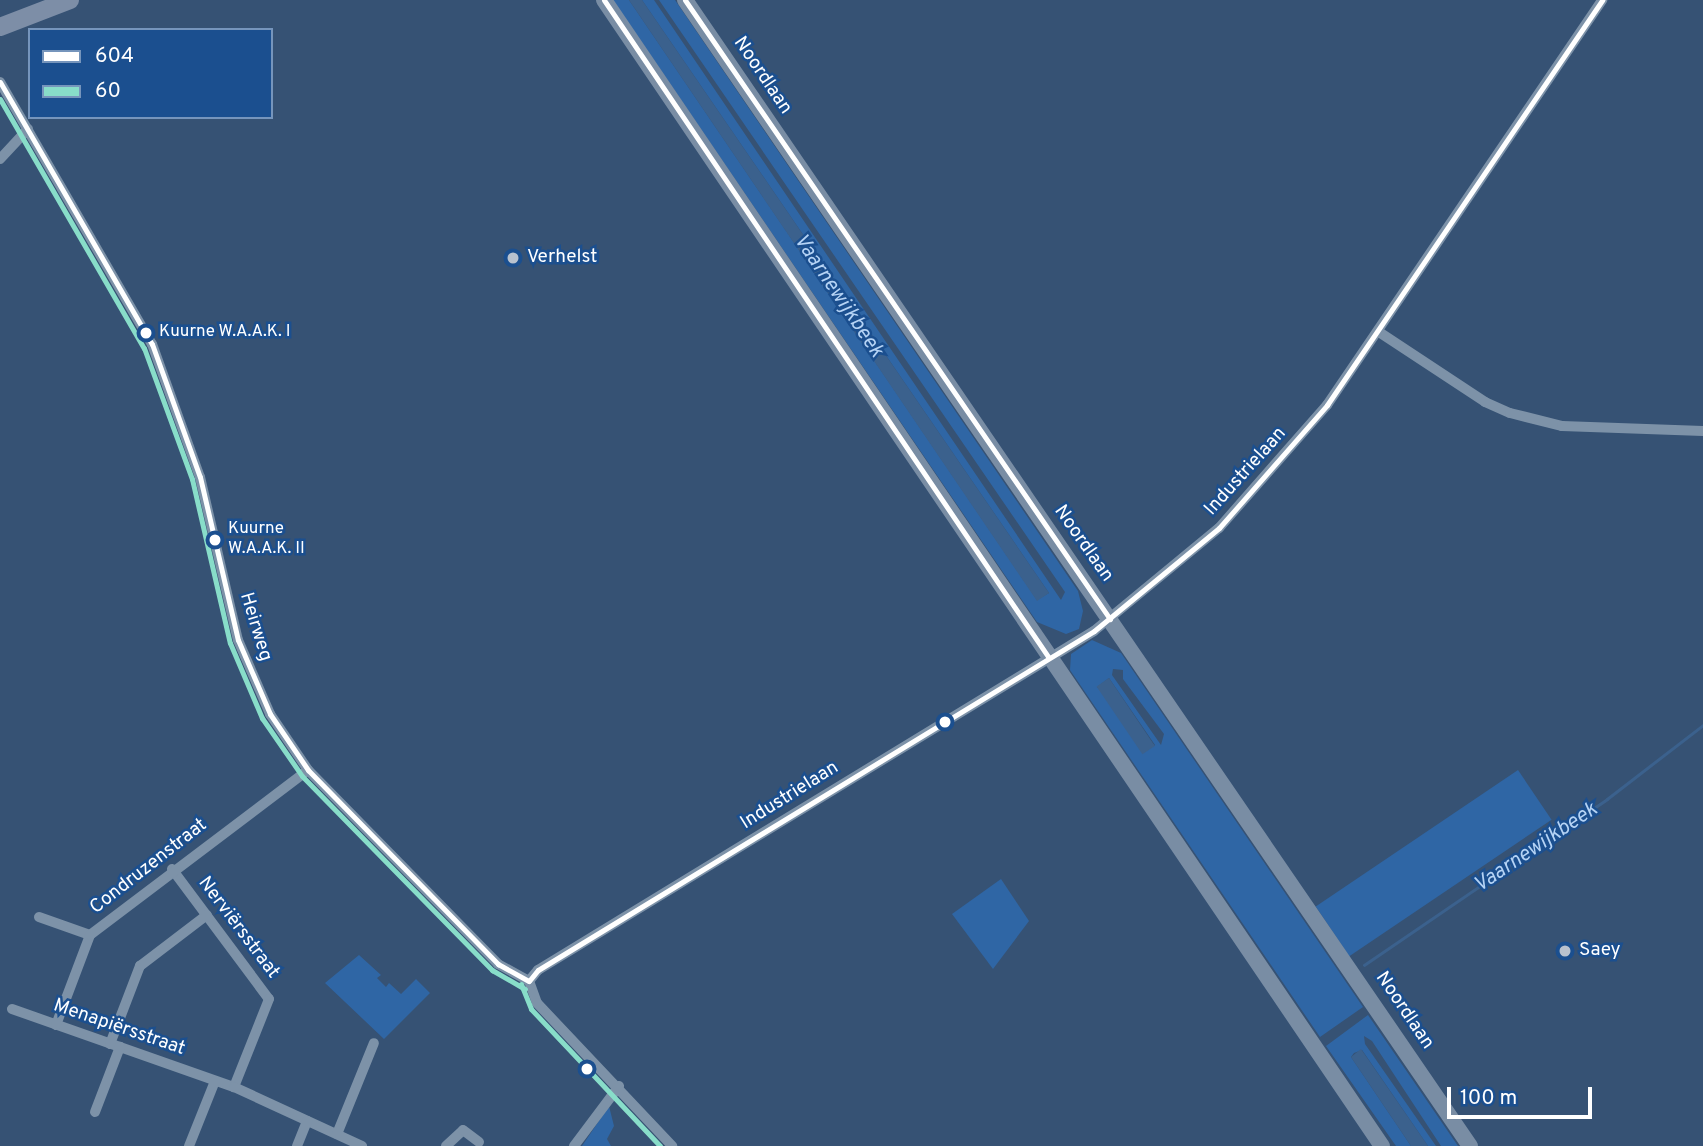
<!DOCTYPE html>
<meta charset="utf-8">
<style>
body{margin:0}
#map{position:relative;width:1703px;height:1146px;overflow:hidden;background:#365274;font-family:Overpass,sans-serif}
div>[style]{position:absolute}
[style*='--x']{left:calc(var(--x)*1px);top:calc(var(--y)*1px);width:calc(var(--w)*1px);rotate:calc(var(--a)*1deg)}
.green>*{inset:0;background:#2f66a5;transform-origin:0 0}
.water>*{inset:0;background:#3b618d;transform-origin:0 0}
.stream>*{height:2.5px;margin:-1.25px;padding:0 1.25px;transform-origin:1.25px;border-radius:1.25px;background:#3b618d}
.street>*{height:10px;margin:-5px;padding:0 5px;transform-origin:5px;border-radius:5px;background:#7d92a8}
.secondary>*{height:16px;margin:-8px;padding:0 8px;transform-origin:8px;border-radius:8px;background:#798da4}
.primary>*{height:18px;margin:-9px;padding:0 9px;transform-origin:9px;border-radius:9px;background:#7d8ea7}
.bus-1>*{height:5px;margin:-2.5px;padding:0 2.5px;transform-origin:2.5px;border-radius:2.5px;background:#fff}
.bus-2>*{height:5px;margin:-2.5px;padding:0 2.5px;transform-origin:2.5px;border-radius:2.5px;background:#88ddc9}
.dots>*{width:19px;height:19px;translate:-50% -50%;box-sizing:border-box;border:4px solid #1b4f8f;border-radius:50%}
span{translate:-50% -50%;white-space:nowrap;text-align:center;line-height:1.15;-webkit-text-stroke:5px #1b4f8f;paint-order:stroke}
.bus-label{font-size:17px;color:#fff}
.left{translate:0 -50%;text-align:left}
.street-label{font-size:19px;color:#fff}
.poi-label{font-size:19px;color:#fff}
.water-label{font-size:21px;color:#b5d3f5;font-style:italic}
.legend{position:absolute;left:28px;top:28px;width:245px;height:91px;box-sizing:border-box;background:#1b4f8f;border:2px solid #7695bc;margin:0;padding:9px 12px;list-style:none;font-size:21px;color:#fff}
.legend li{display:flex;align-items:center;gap:14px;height:35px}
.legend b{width:35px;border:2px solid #7695bc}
.scale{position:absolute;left:1447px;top:1087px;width:145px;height:32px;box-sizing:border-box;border:4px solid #fff;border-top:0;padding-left:9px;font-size:21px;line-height:24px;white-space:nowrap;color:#fff;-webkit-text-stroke:5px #1b4f8f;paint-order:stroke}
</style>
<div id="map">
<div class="green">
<div style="clip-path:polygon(613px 0,629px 0,1037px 600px,1049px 593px,642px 0,654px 0,1061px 600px,1065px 592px,659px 0,675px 0,1078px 591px,1083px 611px,1079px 629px,1066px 634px,1037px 622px)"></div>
<div style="clip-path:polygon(evenodd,1092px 640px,1121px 653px,1363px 1007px,1320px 1037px,1070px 670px,1071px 654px,1092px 640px,1113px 669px,1123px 670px,1123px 679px,1164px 734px,1161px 745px,1112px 675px,1113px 669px,1092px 640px,1109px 678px,1155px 745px,1155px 746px,1097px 687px,1109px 678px)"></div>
<div style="left:1518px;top:770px;width:60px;height:244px;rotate:56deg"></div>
<div style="clip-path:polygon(1001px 879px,1029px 921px,993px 969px,952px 914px)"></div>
<div style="clip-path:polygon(359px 955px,381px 975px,377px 978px,386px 987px,389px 983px,401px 994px,416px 979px,430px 993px,384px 1039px,325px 983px)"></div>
<div style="clip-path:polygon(1368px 1015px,1458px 1146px,1441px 1146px,1372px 1041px,1364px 1036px,1365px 1044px,1436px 1146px,1428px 1146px,1362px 1050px,1354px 1053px,1351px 1057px,1411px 1146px,1396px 1146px,1326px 1046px)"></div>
<div style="clip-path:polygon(609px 1106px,614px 1126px,607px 1139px,611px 1146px,582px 1146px)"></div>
</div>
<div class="water">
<div style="clip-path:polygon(629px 0,642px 0,1049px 593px,1037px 601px)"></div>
<div style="left:1109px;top:678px;width:82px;height:15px;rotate:56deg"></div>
<div style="clip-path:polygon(1361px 1049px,1428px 1146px,1411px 1146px,1351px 1057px)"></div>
</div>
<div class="stream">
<div style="--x:1364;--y:965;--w:294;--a:-34.3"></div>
<div style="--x:1607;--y:799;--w:121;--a:-37.6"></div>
</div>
<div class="street">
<div style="--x:0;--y:82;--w:303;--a:59.9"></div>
<div style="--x:152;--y:344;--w:141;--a:70.2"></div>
<div style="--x:200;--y:477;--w:167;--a:76.9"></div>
<div style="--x:238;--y:640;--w:81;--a:66.6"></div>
<div style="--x:270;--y:714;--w:68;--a:55.8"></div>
<div style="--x:308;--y:770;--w:272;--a:45.6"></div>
<div style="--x:498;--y:964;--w:35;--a:29"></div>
<div style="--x:0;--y:159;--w:41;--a:-47"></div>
<div style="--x:1379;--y:332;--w:127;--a:33.4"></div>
<div style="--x:1485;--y:402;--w:27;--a:24"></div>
<div style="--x:1510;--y:413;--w:54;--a:14"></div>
<div style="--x:1562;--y:426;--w:141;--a:2"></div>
<div style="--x:172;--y:869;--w:162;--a:53.3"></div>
<div style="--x:269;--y:999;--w:95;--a:111.7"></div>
<div style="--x:39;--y:917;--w:54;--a:19.4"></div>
<div style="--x:529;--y:981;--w:14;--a:-51"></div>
<div style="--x:538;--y:970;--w:651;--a:-31.37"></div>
<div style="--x:1094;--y:631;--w:162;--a:-39.5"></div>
<div style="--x:1219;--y:528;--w:164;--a:-48.7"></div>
<div style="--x:1327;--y:405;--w:490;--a:-55.8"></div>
<div style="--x:529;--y:981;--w:23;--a:70"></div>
<div style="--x:537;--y:1003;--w:197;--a:46.6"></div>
<div style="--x:12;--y:1009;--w:235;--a:19.4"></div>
<div style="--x:234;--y:1087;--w:141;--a:24.7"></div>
<div style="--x:56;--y:1025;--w:96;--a:-69.3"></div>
<div style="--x:90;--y:935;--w:273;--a:-37.1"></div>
<div style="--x:110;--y:1044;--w:84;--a:-69"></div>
<div style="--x:140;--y:966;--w:84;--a:-37.3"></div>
<div style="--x:95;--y:1112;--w:70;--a:-69"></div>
<div style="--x:337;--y:1134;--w:98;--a:-67.9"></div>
<div style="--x:189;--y:1146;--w:70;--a:-68.2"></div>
<div style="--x:297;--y:1146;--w:27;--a:-68"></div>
<div style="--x:446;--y:1146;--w:23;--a:-43"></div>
<div style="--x:463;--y:1130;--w:20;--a:37"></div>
<div style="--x:574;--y:1146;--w:75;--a:-53.1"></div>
</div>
<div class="secondary">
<div style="--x:604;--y:0;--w:1385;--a:55.83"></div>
<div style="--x:685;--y:0;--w:1389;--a:55.59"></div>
</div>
<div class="primary">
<div style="--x:0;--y:27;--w:75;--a:-21.1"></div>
</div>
<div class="bus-1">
<div style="--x:604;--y:0;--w:794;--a:55.93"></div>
<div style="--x:685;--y:0;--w:751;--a:55.53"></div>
<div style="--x:0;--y:82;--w:303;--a:59.9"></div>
<div style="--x:152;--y:344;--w:141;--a:70.2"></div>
<div style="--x:200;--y:477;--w:167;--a:76.9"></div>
<div style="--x:238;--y:640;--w:81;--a:66.6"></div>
<div style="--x:270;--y:714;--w:68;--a:55.8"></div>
<div style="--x:308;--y:770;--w:272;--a:45.6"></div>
<div style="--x:498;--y:964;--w:35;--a:29"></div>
<div style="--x:529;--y:981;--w:14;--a:-51"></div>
<div style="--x:538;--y:970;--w:651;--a:-31.37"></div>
<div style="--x:1094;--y:631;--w:162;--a:-39.5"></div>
<div style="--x:1219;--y:528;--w:164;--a:-48.7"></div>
<div style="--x:1327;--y:405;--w:490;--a:-55.8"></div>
</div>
<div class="bus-2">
<div style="--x:0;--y:99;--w:288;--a:60"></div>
<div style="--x:144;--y:348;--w:140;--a:69.9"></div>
<div style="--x:192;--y:479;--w:168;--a:77"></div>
<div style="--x:230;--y:643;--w:82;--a:66.9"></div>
<div style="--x:262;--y:718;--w:70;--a:55.4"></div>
<div style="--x:302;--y:776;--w:272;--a:45.6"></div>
<div style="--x:492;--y:970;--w:38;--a:30"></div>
<div style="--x:521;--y:984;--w:27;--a:68"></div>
<div style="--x:531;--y:1009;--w:188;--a:46.7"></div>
</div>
<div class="dots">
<div style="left:513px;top:258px;background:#b9c2ce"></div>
<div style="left:146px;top:333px;background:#fff"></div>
<div style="left:215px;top:540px;background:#fff"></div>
<div style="left:945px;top:722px;background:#fff"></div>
<div style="left:1565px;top:951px;background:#b9c2ce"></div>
<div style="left:587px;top:1069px;background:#fff"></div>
</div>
<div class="bus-label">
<span class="left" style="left:159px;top:333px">Kuurne W.A.A.K. I</span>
<span class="left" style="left:228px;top:540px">Kuurne<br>W.A.A.K. II</span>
</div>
<div class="street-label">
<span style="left:762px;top:76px;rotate:56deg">Noordlaan</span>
<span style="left:1246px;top:472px;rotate:-48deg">Industrielaan</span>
<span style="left:1083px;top:544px;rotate:55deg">Noordlaan</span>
<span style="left:255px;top:627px;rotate:73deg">Heirweg</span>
<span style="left:790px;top:796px;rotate:-32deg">Industrielaan</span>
<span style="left:149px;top:867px;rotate:-38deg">Condruzenstraat</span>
<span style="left:238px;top:928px;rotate:53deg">Nerviërsstraat</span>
<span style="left:1404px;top:1011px;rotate:56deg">Noordlaan</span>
<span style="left:119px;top:1028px;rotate:19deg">Menapiërsstraat</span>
</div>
<div class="poi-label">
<span class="left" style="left:527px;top:258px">Verhelst</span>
<span class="left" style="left:1579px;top:951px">Saey</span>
</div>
<div class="water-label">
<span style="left:838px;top:296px;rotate:56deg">Vaarnewijkbeek</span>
<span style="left:1536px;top:848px;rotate:-34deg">Vaarnewijkbeek</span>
</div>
<ul class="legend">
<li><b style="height:9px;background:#fff"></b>604</li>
<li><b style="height:9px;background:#88ddc9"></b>60</li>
</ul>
<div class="scale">100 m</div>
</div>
